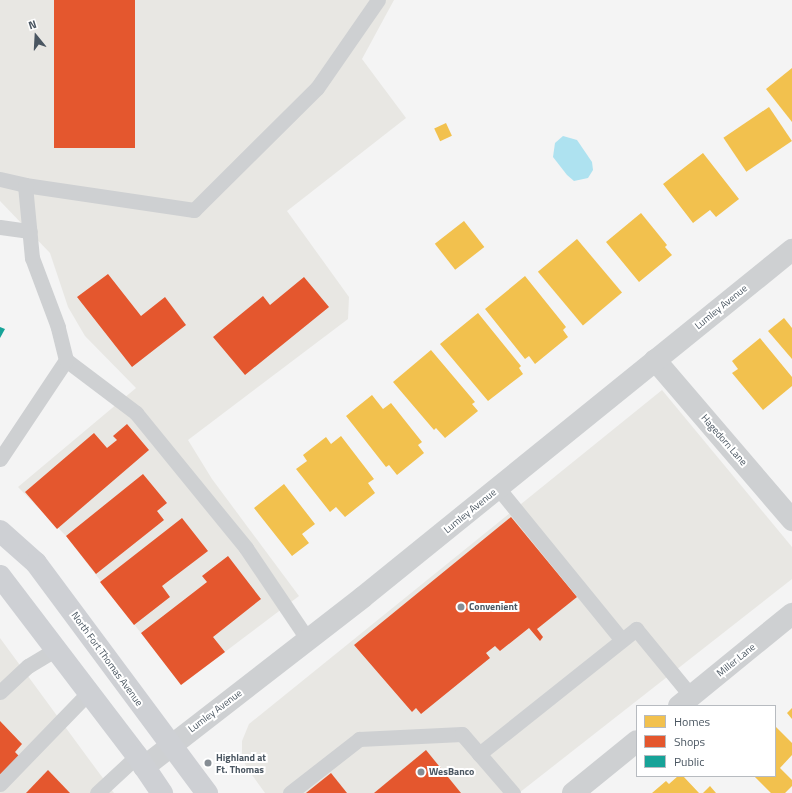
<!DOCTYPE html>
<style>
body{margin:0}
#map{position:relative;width:792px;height:793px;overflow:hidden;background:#f4f4f4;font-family:"Titillium Web",sans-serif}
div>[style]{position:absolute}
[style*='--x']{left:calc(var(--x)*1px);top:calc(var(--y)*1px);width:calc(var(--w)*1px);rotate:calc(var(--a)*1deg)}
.commercial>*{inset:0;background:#e8e7e3}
.water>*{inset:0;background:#aee2f0}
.homes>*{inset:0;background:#f2c14e;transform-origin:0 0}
.shops>*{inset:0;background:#e4572e;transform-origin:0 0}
.public>*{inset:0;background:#17a398}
.lane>*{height:15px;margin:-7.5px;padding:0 7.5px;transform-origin:7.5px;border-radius:7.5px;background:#ced0d2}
.street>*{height:22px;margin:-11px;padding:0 11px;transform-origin:11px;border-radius:11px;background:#ced0d2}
.secondary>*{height:22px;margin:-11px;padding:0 11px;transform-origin:11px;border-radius:11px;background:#ced0d4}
.dots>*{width:11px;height:11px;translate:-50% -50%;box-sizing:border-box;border:2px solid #fff;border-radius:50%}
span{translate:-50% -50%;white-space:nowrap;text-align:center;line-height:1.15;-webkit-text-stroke:4px #fff;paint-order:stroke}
.street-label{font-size:10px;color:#4a5661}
.poi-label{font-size:10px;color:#4a5661;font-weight:700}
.left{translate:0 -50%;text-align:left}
.legend{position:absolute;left:636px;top:705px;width:140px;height:72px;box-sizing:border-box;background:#fff;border:1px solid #b7bbc0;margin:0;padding:5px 7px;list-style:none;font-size:12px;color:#4a5661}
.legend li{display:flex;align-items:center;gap:8px;height:20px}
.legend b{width:20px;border:1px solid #b7bbc0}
.north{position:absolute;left:16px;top:16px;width:40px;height:40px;-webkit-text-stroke:3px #fff;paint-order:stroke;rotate:342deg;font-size:11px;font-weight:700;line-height:16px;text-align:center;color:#4a5661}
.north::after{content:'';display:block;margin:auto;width:14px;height:18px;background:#4a5661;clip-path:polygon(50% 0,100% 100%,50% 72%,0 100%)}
</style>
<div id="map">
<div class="commercial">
<div style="clip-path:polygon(0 0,394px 0,362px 59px,406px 118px,287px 211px,349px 297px,348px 319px,188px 440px,212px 479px,299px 596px,181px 685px,66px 536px,18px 487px,136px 388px,85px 336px,68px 307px,50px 253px,0 201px)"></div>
<div style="clip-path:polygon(662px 390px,792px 547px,792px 579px,519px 793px,265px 793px,247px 768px,242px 757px,242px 741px,249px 724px)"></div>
<div style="clip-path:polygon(0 638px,88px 758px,114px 793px,0 793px)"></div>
</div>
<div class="water">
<div style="clip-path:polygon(563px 136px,577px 140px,592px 162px,593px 170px,588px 178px,574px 181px,567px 175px,553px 157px,555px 143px)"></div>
</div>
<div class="homes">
<div style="clip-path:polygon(792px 68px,792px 122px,766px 89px)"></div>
<div style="left:769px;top:107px;width:41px;height:55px;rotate:56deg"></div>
<div style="left:446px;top:123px;width:14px;height:13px;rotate:65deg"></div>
<div style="clip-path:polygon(703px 153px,739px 199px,716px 217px,710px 210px,693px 223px,663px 184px)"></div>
<div style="clip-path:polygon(641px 213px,667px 245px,665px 247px,672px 255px,639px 282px,606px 242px)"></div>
<div style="left:464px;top:221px;width:33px;height:37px;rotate:52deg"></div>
<div style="left:577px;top:239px;width:70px;height:51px;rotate:50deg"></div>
<div style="clip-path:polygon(525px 276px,566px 327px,563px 330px,568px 337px,535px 364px,529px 356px,525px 359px,485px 309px)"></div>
<div style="clip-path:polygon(478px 313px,521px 366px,519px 368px,523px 374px,488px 401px,440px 344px)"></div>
<div style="clip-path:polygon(784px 318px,792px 328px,792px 359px,768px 331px)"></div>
<div style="clip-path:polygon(760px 338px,792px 377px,792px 386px,763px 410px,732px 373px,738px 369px,732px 361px)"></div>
<div style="clip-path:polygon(431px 350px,475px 402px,472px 404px,478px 411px,445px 438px,436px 428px,434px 430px,393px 382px)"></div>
<div style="clip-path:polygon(372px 395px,383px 409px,391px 403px,422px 442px,418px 445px,424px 453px,397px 475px,389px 465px,386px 467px,346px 416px)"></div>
<div style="clip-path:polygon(341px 436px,374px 479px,368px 483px,375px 493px,345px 517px,336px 507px,330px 512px,296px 469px,307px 461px,303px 455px,326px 437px,331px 444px)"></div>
<div style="clip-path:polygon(284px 484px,315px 524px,302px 534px,309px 543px,292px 556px,254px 508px)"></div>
<div style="clip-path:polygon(792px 708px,792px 719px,787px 713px)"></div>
<div style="clip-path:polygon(775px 726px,792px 743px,792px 755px,780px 768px,792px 780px,792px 786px,785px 793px,771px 793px,754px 776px,775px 776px)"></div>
<div style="clip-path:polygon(678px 776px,683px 776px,699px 793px,652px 793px,666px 781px,669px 784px)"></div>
<div style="clip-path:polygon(710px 786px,716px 793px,703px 793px)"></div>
</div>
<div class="shops">
<div style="left:54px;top:0;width:81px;height:148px"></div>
<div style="clip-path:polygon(108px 274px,141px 316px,165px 297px,186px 325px,132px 367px,77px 297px)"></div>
<div style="clip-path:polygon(304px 277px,329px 307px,245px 375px,213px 337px,263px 296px,270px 305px)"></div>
<div style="clip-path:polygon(127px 424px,149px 450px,57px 529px,25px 492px,94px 433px,107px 448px,117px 440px,113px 436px)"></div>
<div style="clip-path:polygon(143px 474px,167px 503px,157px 511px,164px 520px,96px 574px,66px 536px)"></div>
<div style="clip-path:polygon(511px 517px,577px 597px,537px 629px,543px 637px,540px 641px,529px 628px,500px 651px,495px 646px,486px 653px,490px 658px,421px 714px,416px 708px,412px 712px,354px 645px)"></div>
<div style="clip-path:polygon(182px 518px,208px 551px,162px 586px,170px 597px,134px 625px,100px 582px)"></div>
<div style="clip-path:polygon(228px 556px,261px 599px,213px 637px,225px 652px,181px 685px,141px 633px,207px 582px,202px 576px)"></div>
<div style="clip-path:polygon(0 721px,22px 744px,15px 752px,20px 757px,0 776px)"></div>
<div style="clip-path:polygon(426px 750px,461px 793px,374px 793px)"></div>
<div style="clip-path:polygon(48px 770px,70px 793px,26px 793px)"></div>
<div style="clip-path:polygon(331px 773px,347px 793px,306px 793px)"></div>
</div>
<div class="public">
<div style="clip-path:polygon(0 327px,5px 329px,0 338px)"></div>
</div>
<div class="lane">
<div style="--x:0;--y:179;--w:26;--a:13"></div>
<div style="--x:25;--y:185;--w:171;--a:8.4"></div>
<div style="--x:194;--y:210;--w:173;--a:-44.8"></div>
<div style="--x:317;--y:88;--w:107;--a:-55.3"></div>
<div style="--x:0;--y:227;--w:30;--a:8"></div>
<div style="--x:66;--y:360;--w:88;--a:37.1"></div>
<div style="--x:136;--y:413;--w:174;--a:50.8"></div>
<div style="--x:246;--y:548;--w:111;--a:56"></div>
<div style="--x:0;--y:459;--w:119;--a:-56.3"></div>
<div style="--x:66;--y:360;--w:34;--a:-104"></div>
<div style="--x:58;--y:327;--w:74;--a:-110.6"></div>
<div style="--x:32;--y:258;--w:73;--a:-95.5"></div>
<div style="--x:498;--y:488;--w:196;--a:50.8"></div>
<div style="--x:0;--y:692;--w:38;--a:-43"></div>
<div style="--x:28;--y:666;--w:33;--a:-31"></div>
<div style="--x:479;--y:754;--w:201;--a:-38.5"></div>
<div style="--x:636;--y:629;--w:87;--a:50.6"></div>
<div style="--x:0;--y:784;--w:128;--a:-45.9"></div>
<div style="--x:97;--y:793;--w:54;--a:-42.8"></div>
<div style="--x:290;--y:793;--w:88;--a:-38"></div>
<div style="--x:359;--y:739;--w:103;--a:-2.8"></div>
<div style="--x:462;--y:734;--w:78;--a:49.2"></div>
</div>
<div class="street">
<div style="--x:655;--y:360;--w:211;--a:49.4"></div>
<div style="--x:679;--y:706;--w:146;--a:-39.2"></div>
<div style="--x:144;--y:767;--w:277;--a:-37.8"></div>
<div style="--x:363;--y:597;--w:552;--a:-38.97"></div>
<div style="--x:573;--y:793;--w:82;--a:-39.1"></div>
</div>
<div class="secondary">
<div style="--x:0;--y:531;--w:48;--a:41.6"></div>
<div style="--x:36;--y:563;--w:287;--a:53.4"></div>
<div style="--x:0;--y:576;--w:226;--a:52.7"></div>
<div style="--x:137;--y:756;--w:45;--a:56"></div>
</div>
<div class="dots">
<div style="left:461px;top:607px;background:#868d94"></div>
<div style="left:208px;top:763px;background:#868d94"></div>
<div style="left:421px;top:772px;background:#868d94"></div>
</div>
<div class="street-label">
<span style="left:721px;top:307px;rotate:-39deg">Lumley Avenue</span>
<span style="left:724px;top:440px;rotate:49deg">Hagedorn Lane</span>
<span style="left:470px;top:511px;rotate:-39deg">Lumley Avenue</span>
<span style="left:107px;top:659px;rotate:54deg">North Fort Thomas Avenue</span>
<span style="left:736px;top:660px;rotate:-39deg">Miller Lane</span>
<span style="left:215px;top:711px;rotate:-37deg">Lumley Avenue</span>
</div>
<div class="poi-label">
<span class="left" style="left:469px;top:607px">Convenient</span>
<span class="left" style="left:216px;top:763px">Highland at<br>Ft. Thomas</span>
<span class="left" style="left:429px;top:772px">WesBanco</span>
</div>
<ul class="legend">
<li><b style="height:11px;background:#f2c14e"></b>Homes</li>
<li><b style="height:11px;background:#e4572e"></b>Shops</li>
<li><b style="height:11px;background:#17a398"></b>Public</li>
</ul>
<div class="north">N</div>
</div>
